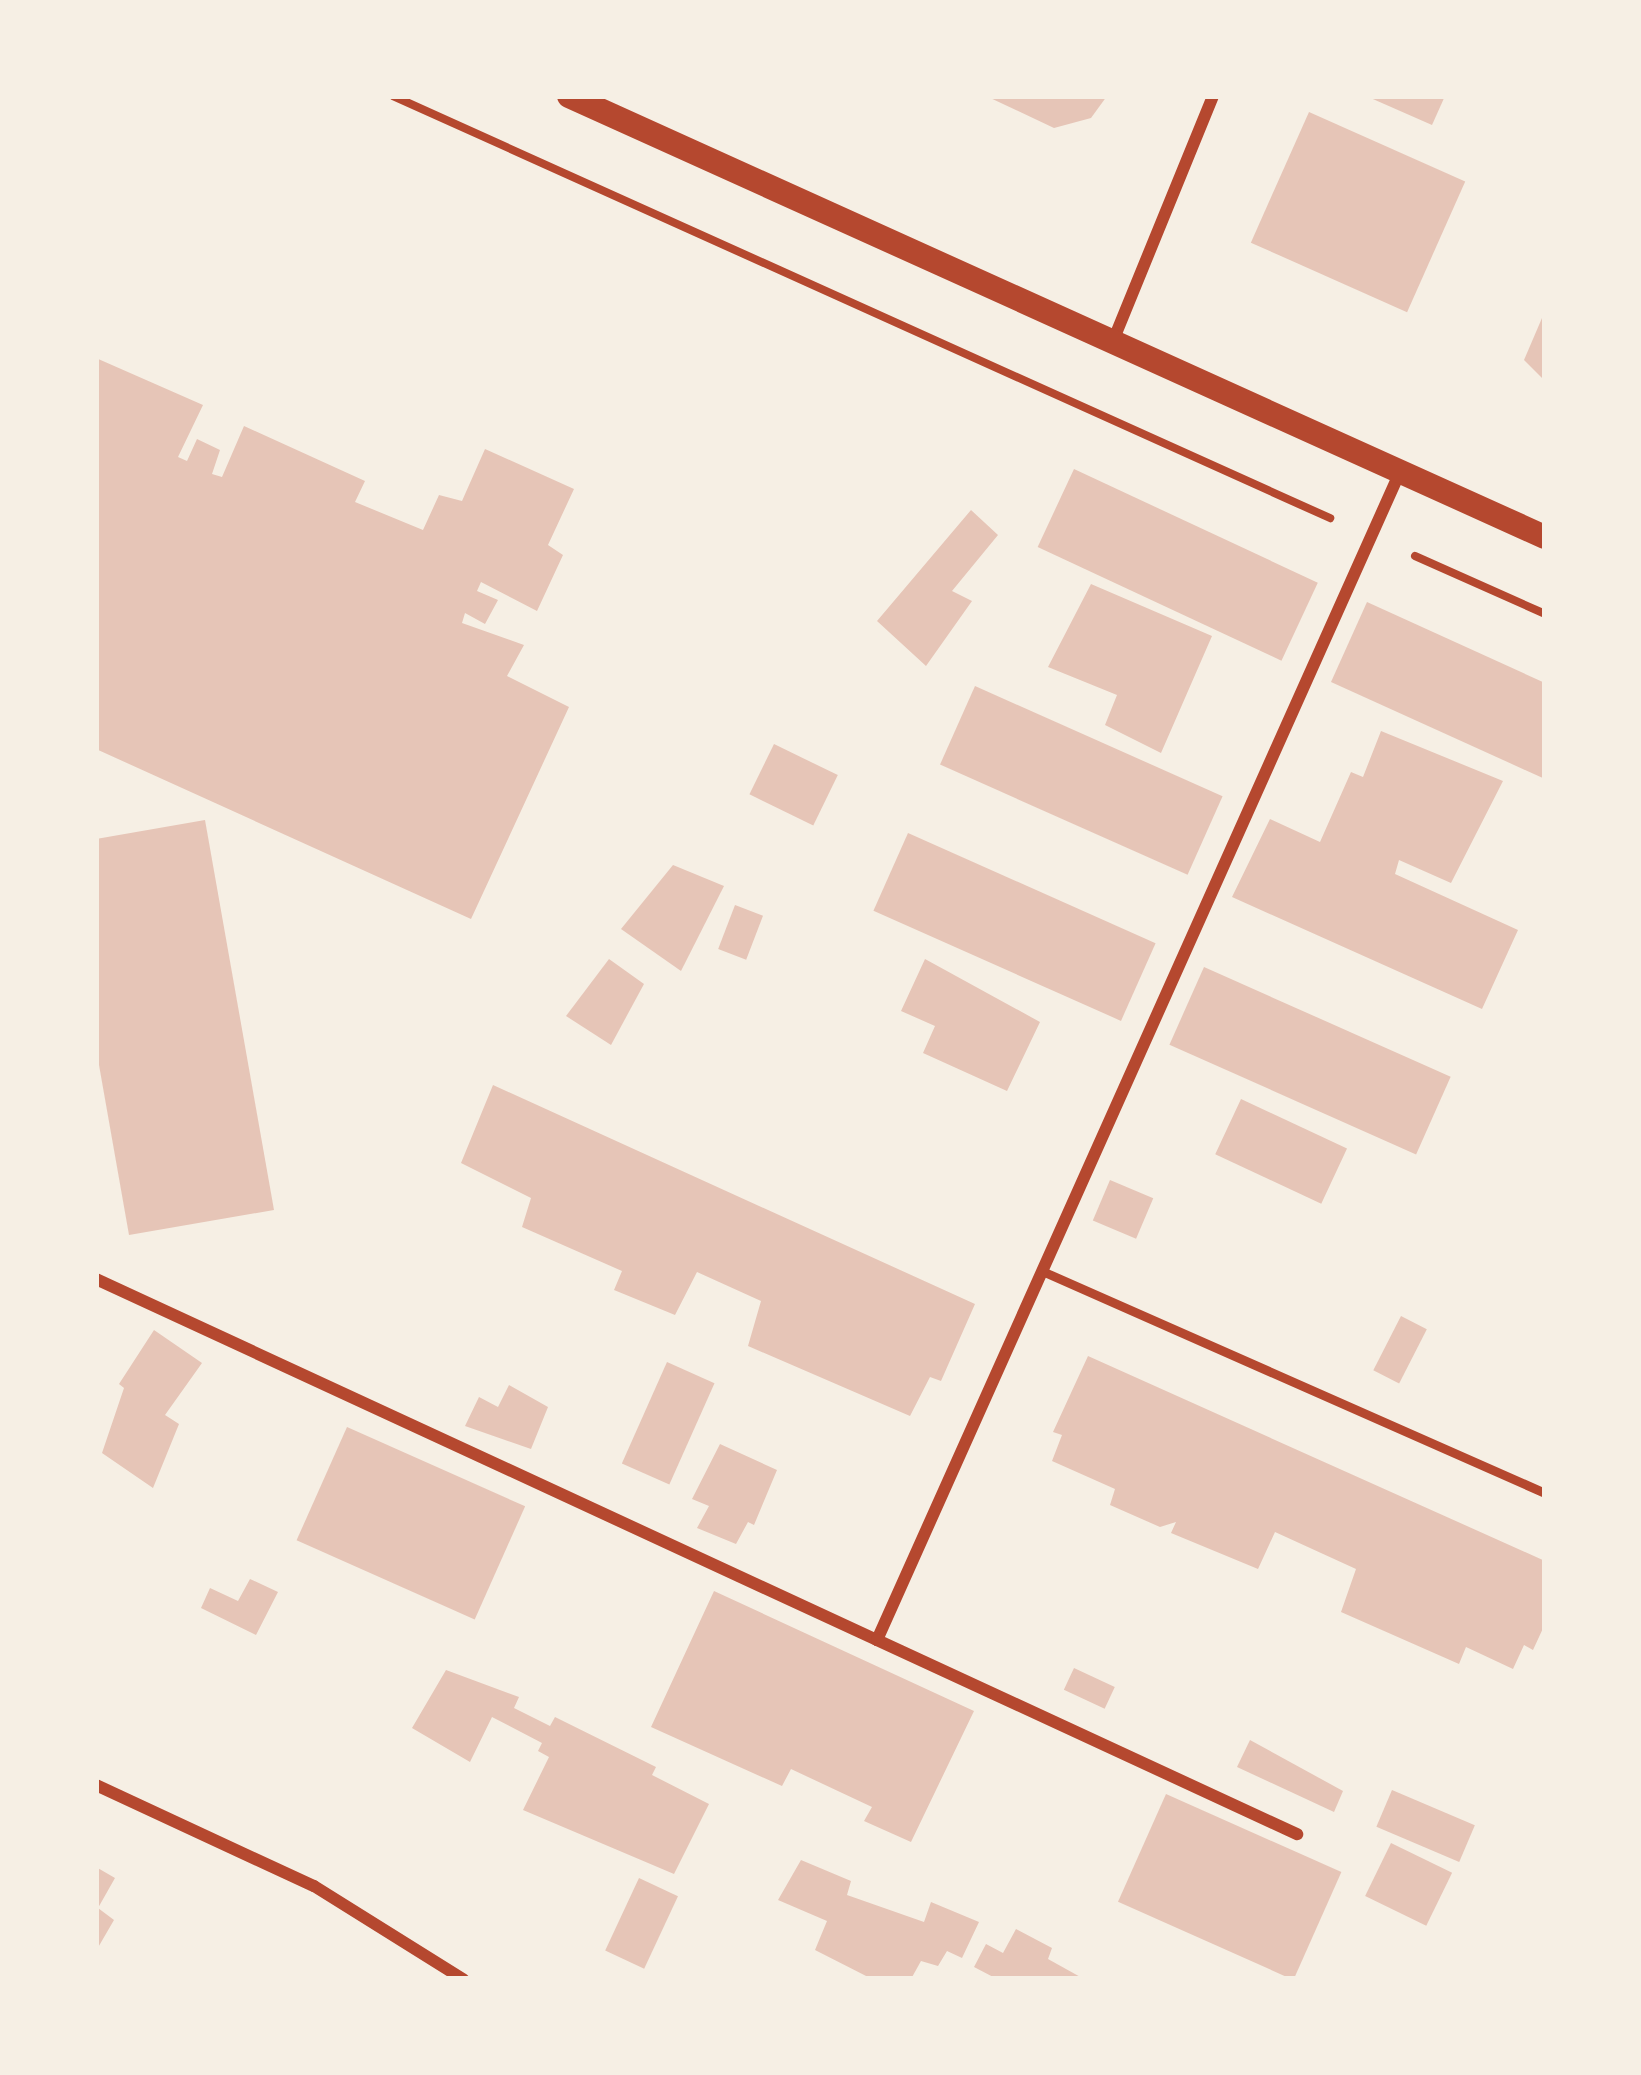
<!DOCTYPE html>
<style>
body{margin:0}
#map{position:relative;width:1641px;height:2075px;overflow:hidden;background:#f6efe4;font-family:"Titillium Web",sans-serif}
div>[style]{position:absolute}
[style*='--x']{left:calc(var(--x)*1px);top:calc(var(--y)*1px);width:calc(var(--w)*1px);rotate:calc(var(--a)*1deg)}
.building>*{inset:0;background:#e6c5b7;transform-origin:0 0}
.path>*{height:8px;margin:-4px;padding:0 4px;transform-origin:4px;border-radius:4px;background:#b5482f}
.service>*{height:9px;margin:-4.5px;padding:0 4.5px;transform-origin:4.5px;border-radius:4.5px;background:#b5482f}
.minor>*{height:12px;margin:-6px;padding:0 6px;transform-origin:6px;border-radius:6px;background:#b5482f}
.secondary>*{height:24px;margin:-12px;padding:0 12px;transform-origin:12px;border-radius:12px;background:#b5482f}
span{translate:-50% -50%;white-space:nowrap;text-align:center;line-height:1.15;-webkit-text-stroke:10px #f6efe4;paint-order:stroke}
.frame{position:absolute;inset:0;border:99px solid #f6efe4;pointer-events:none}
</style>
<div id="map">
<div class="building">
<div style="clip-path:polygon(986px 96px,1107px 96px,1091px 118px,1054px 128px)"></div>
<div style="clip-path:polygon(1366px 96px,1445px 96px,1432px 125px)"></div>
<div style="left:1309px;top:112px;width:171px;height:143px;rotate:24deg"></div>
<div style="clip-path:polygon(1545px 311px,1545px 381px,1524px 360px)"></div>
<div style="clip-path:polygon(96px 358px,203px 405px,178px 457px,187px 461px,197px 439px,220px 450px,212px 474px,222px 477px,244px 426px,365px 481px,355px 502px,423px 530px,439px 495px,462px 501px,485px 449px,574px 489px,548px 545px,563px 555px,537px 611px,481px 582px,477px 591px,498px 600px,485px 624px,465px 613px,462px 623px,524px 645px,507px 676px,569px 707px,471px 919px,96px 749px)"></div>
<div style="left:1074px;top:469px;width:269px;height:86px;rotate:25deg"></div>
<div style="clip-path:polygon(971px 510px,998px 535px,952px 591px,972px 601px,926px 666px,877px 621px)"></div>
<div style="clip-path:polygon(1091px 584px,1212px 636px,1161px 753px,1105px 725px,1117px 695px,1048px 667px)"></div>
<div style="clip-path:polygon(1367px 602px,1545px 683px,1545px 779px,1331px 682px)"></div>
<div style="left:975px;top:686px;width:271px;height:86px;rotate:24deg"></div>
<div style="clip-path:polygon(1381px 731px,1503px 781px,1451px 883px,1399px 860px,1395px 874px,1518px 930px,1482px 1009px,1232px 897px,1270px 819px,1320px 842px,1351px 772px,1363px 777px)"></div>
<div style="left:774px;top:744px;width:71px;height:56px;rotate:26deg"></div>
<div style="clip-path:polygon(205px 820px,274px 1210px,129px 1235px,96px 1048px,96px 839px)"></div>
<div style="left:908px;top:833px;width:271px;height:85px;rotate:24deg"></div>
<div style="clip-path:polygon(673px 865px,724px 886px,681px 971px,621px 929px)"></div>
<div style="left:735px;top:905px;width:30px;height:47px;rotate:21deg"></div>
<div style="clip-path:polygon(609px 959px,644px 984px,611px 1045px,566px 1016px)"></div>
<div style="clip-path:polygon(925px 959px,1040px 1022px,1007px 1091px,923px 1053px,935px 1026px,901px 1011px)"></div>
<div style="left:1204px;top:967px;width:270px;height:85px;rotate:24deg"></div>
<div style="clip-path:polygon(493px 1085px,975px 1304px,941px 1381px,930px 1377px,910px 1416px,748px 1346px,761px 1301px,697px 1272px,675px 1315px,614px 1290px,622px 1271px,522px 1227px,531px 1198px,461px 1163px)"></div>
<div style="left:1241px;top:1099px;width:117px;height:61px;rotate:25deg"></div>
<div style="left:1110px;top:1180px;width:47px;height:44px;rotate:23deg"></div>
<div style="left:1401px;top:1316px;width:29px;height:61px;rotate:27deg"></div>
<div style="clip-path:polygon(154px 1330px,202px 1363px,165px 1415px,179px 1424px,153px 1488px,102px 1453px,124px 1388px,119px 1384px)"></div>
<div style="clip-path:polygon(1088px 1356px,1545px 1561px,1545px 1624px,1533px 1650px,1524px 1645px,1513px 1669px,1466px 1647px,1459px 1664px,1341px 1612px,1356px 1569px,1275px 1532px,1258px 1569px,1171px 1533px,1176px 1522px,1160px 1527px,1110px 1505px,1115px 1489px,1052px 1461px,1062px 1435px,1053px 1432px)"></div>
<div style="left:667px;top:1362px;width:52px;height:111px;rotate:24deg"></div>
<div style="clip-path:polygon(509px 1385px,548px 1407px,531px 1449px,465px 1426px,479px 1397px,498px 1407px)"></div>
<div style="left:347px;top:1427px;width:195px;height:124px;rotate:24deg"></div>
<div style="clip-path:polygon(720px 1444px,777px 1470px,754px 1525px,748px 1522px,736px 1544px,697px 1528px,709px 1506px,692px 1499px)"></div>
<div style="clip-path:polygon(250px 1579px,278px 1592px,256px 1635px,201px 1608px,210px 1588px,238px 1601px)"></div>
<div style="clip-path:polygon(714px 1591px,974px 1711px,911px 1842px,864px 1821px,872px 1807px,791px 1769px,782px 1786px,651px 1727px)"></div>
<div style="left:1074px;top:1668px;width:45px;height:24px;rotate:25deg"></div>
<div style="clip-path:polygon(446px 1670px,519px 1697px,514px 1708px,550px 1726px,555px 1717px,656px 1767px,652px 1775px,709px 1804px,674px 1874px,523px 1810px,549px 1757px,538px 1751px,542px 1743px,492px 1717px,470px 1762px,412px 1728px)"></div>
<div style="clip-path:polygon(1250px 1740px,1343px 1791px,1334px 1812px,1237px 1767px)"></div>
<div style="left:1392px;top:1790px;width:90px;height:40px;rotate:23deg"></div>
<div style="left:1166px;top:1794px;width:192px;height:118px;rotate:24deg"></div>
<div style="left:1391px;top:1843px;width:68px;height:59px;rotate:26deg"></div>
<div style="clip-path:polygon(801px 1860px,851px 1881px,847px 1895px,924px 1922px,931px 1902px,979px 1922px,962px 1958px,947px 1951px,938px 1966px,921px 1961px,911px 1979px,872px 1979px,815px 1950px,827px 1921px,778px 1900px)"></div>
<div style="clip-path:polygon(96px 1867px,115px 1878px,98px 1908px,114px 1920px,96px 1951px)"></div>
<div style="left:639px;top:1878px;width:43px;height:80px;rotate:25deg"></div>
<div style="clip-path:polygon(1016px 1929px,1052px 1948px,1048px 1959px,1084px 1979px,997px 1979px,974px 1967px,986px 1944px,1003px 1953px)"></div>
</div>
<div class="path">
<div style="--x:393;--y:96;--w:1028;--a:24.25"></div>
<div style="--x:1415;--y:556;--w:142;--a:24"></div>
</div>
<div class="service">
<div style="--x:1042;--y:1271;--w:550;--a:23.81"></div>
</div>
<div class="minor">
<div style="--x:1113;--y:341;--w:265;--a:-67.8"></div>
<div style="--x:96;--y:1279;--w:860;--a:24.81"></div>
<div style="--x:877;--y:1640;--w:1280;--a:-65.88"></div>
<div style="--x:877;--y:1640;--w:463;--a:24.8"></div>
<div style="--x:96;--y:1785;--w:240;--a:24.9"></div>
<div style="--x:314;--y:1886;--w:176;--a:32"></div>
</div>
<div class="secondary">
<div style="--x:569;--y:96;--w:1071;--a:24.32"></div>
</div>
<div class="frame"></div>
</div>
